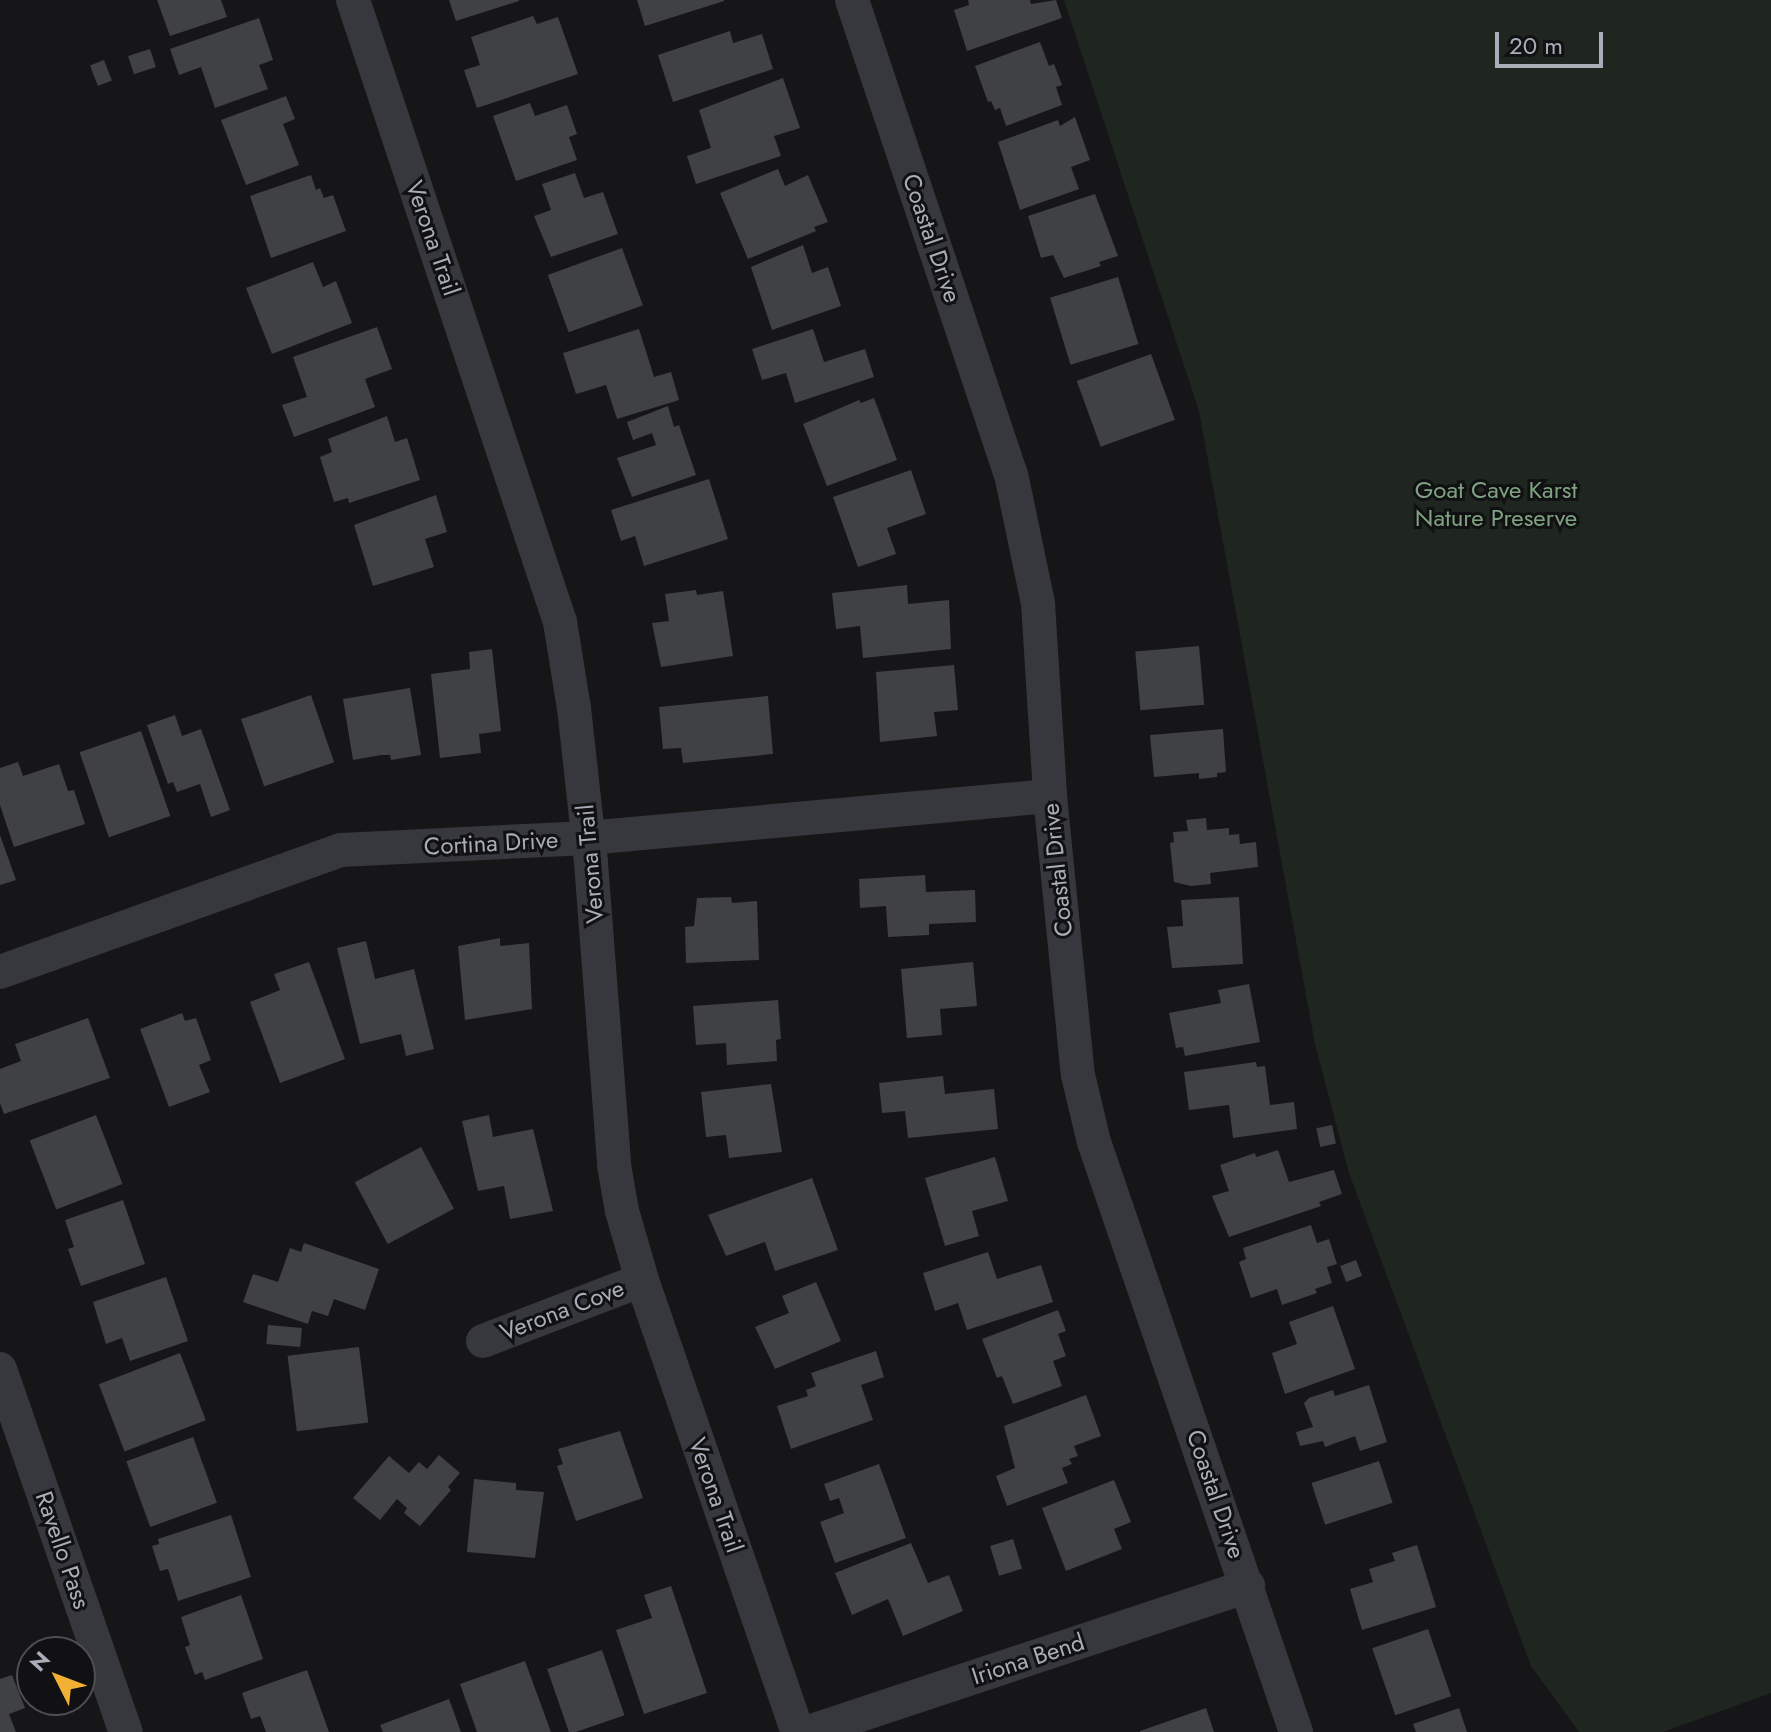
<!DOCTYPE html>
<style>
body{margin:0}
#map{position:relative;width:1771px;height:1732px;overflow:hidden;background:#161618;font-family:Jost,sans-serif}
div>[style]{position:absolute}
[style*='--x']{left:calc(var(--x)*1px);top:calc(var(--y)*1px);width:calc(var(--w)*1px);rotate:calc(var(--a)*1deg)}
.green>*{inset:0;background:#1e261f}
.building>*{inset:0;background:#404145;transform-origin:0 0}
.street>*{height:34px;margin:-17px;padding:0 17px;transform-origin:17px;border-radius:17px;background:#37383d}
span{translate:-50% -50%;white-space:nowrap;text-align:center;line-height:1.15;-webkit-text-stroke:6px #111113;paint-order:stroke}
.street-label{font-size:24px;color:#a8adb8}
.park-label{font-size:24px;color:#7fa381}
.north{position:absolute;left:16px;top:1636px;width:80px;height:80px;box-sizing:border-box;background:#111113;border:2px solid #4d4f55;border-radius:50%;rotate:312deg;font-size:22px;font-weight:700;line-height:32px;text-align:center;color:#a8adb8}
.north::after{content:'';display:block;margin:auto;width:28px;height:36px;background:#f2b134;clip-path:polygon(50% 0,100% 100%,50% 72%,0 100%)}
.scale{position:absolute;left:1495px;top:32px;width:108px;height:36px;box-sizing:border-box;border:4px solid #a8adb8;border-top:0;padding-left:10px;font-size:24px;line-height:28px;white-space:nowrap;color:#a8adb8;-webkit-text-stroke:6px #111113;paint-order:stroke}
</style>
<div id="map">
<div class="green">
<div style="clip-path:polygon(1064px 0,1771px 0,1771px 1693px,1663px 1732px,1579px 1732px,1531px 1666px,1349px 1173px,1315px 1044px,1199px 411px)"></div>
</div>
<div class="building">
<div style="clip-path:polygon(157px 0,221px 0,227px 17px,170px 36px)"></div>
<div style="clip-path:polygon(449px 0,519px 0,519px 1px,456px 21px)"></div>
<div style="clip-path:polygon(637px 0,724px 0,724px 1px,645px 26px)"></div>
<div style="clip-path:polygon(968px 0,1030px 0,1031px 4px,1056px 0,1062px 18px,967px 51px,954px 10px,969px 5px)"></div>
<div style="clip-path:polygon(533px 16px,537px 24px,558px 17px,578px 74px,477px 108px,464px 70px,480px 65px,471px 37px)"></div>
<div style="clip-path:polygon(259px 18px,273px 60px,259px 65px,268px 89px,215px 108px,201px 67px,179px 75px,170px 49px)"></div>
<div style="clip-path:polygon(730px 31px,733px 43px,762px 34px,773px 69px,673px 102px,658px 55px)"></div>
<div style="clip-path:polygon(1040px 42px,1049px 66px,1054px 64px,1062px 85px,1056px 87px,1062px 105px,1006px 126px,1000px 108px,995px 110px,991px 101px,988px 102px,975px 66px)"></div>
<div style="left:150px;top:49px;width:19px;height:23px;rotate:72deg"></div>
<div style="left:104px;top:60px;width:22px;height:15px;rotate:69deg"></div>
<div style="clip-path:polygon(783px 78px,800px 128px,774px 136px,781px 156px,696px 184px,687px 156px,711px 148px,699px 110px)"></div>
<div style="clip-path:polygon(286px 96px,295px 119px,283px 124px,299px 165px,246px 185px,221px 120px)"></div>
<div style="clip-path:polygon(530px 103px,535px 116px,567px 105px,577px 134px,569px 137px,577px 160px,516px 181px,493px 116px)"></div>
<div style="clip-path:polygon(1075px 117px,1090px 160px,1071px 167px,1079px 189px,1020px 210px,998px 142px,1058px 120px,1060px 126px)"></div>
<div style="clip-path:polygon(778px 169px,785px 186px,808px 175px,828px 222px,814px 227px,816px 231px,748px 259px,720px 193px)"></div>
<div style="clip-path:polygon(575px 173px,584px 198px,603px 192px,618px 234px,551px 257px,534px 216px,551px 210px,542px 184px)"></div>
<div style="clip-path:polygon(311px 175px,316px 190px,320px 188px,324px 198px,333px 195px,346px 231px,271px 258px,250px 196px)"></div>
<div style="clip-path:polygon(1095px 194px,1118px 256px,1099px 262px,1101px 266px,1064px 278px,1053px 255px,1041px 258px,1028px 216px)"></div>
<div style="clip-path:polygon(803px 245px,812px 273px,828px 267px,841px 306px,772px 330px,751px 267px)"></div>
<div style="left:622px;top:248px;width:61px;height:79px;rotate:70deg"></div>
<div style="clip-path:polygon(313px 262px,323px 287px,336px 281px,352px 323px,272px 354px,246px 288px)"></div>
<div style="left:1118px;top:277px;width:70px;height:71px;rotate:73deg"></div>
<div style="clip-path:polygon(377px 327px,392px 369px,365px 379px,375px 407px,294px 437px,282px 405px,307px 397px,293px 357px)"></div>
<div style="clip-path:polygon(639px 329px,654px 377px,671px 372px,679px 400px,617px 419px,606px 385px,576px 394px,563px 353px)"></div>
<div style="clip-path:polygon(813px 329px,824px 362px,865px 349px,874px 377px,795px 403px,786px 373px,762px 380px,752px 349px)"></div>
<div style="left:1151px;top:354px;width:70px;height:79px;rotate:70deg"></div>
<div style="clip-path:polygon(874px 398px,897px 460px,827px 486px,803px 424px,859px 400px,861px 403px)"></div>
<div style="clip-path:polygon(668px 406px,674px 427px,679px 425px,696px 475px,632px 497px,617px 458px,656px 445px,652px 433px,633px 440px,627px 422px)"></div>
<div style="clip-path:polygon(387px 416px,395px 442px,407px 438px,420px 480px,349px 503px,348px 498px,334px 502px,320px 457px,332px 452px,328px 439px)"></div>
<div style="clip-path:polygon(911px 470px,926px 514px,887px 528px,896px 554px,858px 567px,833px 497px)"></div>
<div style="clip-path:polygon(709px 479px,728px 539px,644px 566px,635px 536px,621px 541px,611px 510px)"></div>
<div style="clip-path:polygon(436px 495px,447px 532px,425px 539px,434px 567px,373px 586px,354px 525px)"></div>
<div style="clip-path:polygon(907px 585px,908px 604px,949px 600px,951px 649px,863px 658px,860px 626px,836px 629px,832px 593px)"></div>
<div style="clip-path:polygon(696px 590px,697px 595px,723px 591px,733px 656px,661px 667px,652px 623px,669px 621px,665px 594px)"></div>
<div style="left:1199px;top:646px;width:59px;height:64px;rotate:85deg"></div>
<div style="clip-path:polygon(492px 649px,501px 731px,479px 734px,481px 753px,440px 758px,431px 674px,470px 669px,469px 652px)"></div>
<div style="clip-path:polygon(954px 665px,958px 710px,934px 712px,937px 736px,880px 742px,876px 672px)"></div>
<div style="clip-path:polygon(410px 688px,421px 755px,391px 760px,390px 755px,381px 755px,353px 760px,343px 699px)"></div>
<div style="left:311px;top:695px;width:71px;height:74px;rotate:71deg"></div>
<div style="clip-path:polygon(768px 696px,773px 754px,683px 763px,681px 748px,663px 749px,659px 707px)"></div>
<div style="clip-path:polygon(175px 715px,182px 736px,201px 729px,230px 810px,211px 817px,200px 784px,177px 792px,173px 782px,168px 784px,147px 725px)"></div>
<div style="clip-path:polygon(1223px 729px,1226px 772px,1217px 773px,1217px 777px,1199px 779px,1199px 773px,1154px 777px,1150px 735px)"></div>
<div style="left:141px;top:731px;width:90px;height:65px;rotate:71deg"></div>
<div style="clip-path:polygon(18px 762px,23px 776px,59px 764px,68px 791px,74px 790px,85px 824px,14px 847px,0 805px,0 768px)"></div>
<div style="clip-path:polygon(1206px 818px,1207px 830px,1229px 828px,1229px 835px,1239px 834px,1240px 844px,1256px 842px,1258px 867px,1210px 873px,1211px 884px,1191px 886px,1174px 882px,1170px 843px,1174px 842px,1173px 832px,1188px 831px,1186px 820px)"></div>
<div style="clip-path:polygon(0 835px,16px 880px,0 885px)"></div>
<div style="clip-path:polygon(925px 875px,926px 892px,975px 890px,976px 922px,929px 924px,929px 935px,888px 937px,886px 906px,860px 908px,859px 879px)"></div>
<div style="clip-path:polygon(731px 897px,732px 903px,757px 901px,759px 960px,686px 963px,685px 927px,694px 926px,697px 898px)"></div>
<div style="clip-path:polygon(1239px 897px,1243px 964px,1172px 968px,1167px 927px,1183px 926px,1181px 900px)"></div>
<div style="clip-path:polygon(500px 938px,500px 946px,529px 943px,532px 1009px,465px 1020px,458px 946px)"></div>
<div style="clip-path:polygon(366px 941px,375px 979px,414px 969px,434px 1049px,406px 1056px,401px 1034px,360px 1044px,337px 948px)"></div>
<div style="clip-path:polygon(309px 962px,345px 1059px,280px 1083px,250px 1002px,280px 990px,274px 974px)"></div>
<div style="clip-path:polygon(973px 962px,977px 1006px,940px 1009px,942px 1035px,907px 1038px,901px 969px)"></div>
<div style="clip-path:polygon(1249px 984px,1260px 1042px,1185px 1056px,1183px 1047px,1176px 1048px,1169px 1013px,1221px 1003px,1218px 990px)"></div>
<div style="clip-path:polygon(778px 1000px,781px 1039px,776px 1040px,777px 1061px,727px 1065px,726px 1043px,696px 1045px,693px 1006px)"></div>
<div style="clip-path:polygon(182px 1013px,185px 1021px,196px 1018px,211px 1060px,199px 1065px,210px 1092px,169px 1107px,140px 1029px)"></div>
<div style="clip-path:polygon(88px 1018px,110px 1078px,4px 1114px,0 1103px,0 1069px,21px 1061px,15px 1044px)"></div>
<div style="clip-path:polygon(1256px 1062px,1257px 1067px,1265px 1066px,1270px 1105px,1294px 1102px,1297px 1129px,1233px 1138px,1229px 1105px,1189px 1110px,1184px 1072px)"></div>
<div style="clip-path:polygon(943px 1076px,945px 1094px,994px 1089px,998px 1129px,908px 1138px,905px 1111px,882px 1113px,879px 1083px)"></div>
<div style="clip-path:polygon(771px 1084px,782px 1152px,729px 1158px,726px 1135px,706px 1137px,701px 1092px)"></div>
<div style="left:96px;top:1115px;width:74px;height:71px;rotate:69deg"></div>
<div style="clip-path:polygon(489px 1115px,493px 1137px,533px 1129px,553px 1211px,510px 1219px,504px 1186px,478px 1191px,462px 1121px)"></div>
<div style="left:1332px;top:1125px;width:19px;height:16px;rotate:78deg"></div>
<div style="left:421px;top:1147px;width:70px;height:75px;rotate:62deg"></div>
<div style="clip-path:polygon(1278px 1150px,1289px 1182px,1334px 1170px,1342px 1194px,1319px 1202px,1321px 1206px,1229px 1237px,1212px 1196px,1229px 1191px,1220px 1165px,1255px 1153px,1256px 1157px)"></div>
<div style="clip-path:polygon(995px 1157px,1008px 1201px,972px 1211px,979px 1236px,945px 1246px,925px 1178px)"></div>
<div style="clip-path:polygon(812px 1178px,838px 1250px,775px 1271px,765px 1242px,726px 1256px,708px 1215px)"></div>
<div style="clip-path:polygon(123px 1200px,145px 1264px,81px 1286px,68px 1249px,74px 1247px,65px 1220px)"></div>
<div style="clip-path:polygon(1311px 1225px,1317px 1243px,1329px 1239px,1337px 1264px,1327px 1267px,1332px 1283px,1315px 1289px,1317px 1293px,1282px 1305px,1277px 1289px,1251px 1298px,1239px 1262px,1246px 1259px,1243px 1248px)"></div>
<div style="clip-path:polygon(304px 1243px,379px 1269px,365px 1310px,334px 1299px,328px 1316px,312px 1311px,308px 1324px,243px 1302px,253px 1274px,278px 1282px,290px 1248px,301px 1252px)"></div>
<div style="clip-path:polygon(988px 1252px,997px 1279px,1041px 1265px,1053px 1302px,967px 1330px,958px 1303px,935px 1311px,923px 1273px)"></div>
<div style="left:1356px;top:1260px;width:17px;height:17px;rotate:69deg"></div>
<div style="clip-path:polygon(166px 1277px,188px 1341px,130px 1361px,122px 1338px,106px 1344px,93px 1302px)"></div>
<div style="clip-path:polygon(816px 1282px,841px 1341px,775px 1369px,755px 1327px,789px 1313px,782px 1296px)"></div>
<div style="clip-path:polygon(1333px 1306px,1355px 1369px,1285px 1394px,1272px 1353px,1297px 1344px,1289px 1322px)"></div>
<div style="clip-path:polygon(1058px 1310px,1066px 1331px,1058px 1334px,1066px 1356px,1053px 1361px,1062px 1386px,1013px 1404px,1002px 1376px,997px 1378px,982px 1339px)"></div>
<div style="left:268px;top:1325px;width:34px;height:19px;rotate:5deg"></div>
<div style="left:359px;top:1347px;width:76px;height:72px;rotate:83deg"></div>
<div style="clip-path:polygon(876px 1351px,884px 1377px,861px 1385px,873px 1420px,791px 1449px,777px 1406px,808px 1396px,806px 1390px,816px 1386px,811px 1373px)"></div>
<div style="left:180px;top:1353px;width:72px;height:87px;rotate:69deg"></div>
<div style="clip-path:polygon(1369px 1385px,1387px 1442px,1360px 1451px,1355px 1436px,1325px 1447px,1323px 1441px,1300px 1446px,1296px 1432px,1313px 1427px,1304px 1403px,1309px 1398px,1333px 1390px,1335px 1396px)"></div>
<div style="clip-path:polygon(1086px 1395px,1101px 1436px,1074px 1446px,1078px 1456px,1069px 1459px,1072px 1464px,1062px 1468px,1068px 1483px,1007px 1506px,996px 1476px,1015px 1468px,1004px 1426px)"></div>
<div style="clip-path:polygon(620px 1431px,643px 1498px,576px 1521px,557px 1466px,563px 1464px,558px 1449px)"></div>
<div style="left:193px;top:1437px;width:70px;height:71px;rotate:70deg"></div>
<div style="clip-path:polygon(439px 1455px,460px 1473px,448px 1487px,451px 1490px,420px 1526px,404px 1513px,407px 1508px,397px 1499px,380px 1520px,353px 1498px,389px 1456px,409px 1473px,419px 1462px,427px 1469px)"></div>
<div style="left:1379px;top:1461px;width:44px;height:71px;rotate:72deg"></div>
<div style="clip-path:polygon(879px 1464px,906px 1538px,835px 1563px,820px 1522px,844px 1513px,839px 1498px,830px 1501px,824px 1484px)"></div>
<div style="clip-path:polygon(474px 1479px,516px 1483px,516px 1490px,544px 1492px,535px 1558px,467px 1552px)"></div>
<div style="clip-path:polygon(1114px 1480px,1131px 1522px,1114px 1529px,1122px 1549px,1066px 1571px,1042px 1508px)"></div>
<div style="clip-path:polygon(231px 1515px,251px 1577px,178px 1601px,168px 1569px,160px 1571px,152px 1546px,159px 1544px,158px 1539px)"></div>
<div style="left:1013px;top:1539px;width:31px;height:24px;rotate:73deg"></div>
<div style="clip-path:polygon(911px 1543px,928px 1583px,949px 1575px,963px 1611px,903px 1636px,888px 1599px,852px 1615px,835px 1573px)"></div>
<div style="clip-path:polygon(1417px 1545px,1436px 1607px,1362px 1630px,1350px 1589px,1373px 1582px,1369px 1569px,1395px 1561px,1392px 1553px)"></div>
<div style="clip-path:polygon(671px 1586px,707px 1693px,644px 1714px,616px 1630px,652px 1618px,644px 1595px)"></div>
<div style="clip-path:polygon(241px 1595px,263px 1659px,205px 1680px,202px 1672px,195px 1675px,185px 1647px,190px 1645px,181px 1617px)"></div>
<div style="left:1428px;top:1629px;width:71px;height:59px;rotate:71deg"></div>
<div style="left:602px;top:1650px;width:69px;height:58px;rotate:71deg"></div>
<div style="clip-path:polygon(525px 1661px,551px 1732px,477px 1732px,460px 1684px)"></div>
<div style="clip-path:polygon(307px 1670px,329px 1732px,266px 1732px,260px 1716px,251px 1719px,242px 1693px)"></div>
<div style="clip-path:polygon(12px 1675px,25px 1708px,9px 1714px,16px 1732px,0 1732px,0 1679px)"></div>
<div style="clip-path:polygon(449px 1699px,461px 1732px,383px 1732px,380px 1725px)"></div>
<div style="clip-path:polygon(1206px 1708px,1214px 1732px,1140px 1732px,1140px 1731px)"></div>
<div style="clip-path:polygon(1459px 1708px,1467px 1732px,1416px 1732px,1413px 1724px)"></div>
</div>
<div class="street">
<div style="--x:353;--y:0;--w:656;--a:71.59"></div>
<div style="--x:560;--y:622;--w:87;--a:80.8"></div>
<div style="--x:574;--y:708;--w:156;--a:83.7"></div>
<div style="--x:591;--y:863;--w:303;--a:85.6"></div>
<div style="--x:614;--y:1165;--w:47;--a:80.1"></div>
<div style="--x:622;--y:1211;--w:72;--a:73.8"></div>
<div style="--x:642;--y:1280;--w:478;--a:71"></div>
<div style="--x:852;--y:0;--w:500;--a:71.5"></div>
<div style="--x:1011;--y:474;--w:132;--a:78.2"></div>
<div style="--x:1038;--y:603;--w:193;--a:86.4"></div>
<div style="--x:1050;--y:796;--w:280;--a:84.3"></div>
<div style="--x:1078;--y:1075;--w:69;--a:76.6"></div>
<div style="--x:1094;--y:1142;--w:624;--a:71.1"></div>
<div style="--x:0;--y:972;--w:362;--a:-19.7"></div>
<div style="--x:341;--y:850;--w:247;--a:-2.8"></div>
<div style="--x:588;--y:838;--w:464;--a:-5.2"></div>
<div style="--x:483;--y:1341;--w:170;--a:-21"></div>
<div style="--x:0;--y:1369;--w:384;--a:70.9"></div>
<div style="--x:809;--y:1732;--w:463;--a:-18.4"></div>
</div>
<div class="street-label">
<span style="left:433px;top:238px;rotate:71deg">Verona Trail</span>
<span style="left:932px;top:238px;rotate:71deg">Coastal Drive</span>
<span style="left:491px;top:843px;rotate:-3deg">Cortina Drive</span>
<span style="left:590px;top:864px;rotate:-95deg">Verona Trail</span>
<span style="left:1057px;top:870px;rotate:-96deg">Coastal Drive</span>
<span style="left:562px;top:1310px;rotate:-21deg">Verona Cove</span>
<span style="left:1216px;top:1494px;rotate:71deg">Coastal Drive</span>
<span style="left:716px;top:1495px;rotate:71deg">Verona Trail</span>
<span style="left:63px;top:1550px;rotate:71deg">Ravello Pass</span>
<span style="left:1028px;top:1659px;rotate:-18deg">Iriona Bend</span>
</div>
<div class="park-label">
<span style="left:1496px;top:504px">Goat Cave Karst<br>Nature Preserve</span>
</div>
<div class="north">N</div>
<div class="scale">20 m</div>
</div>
